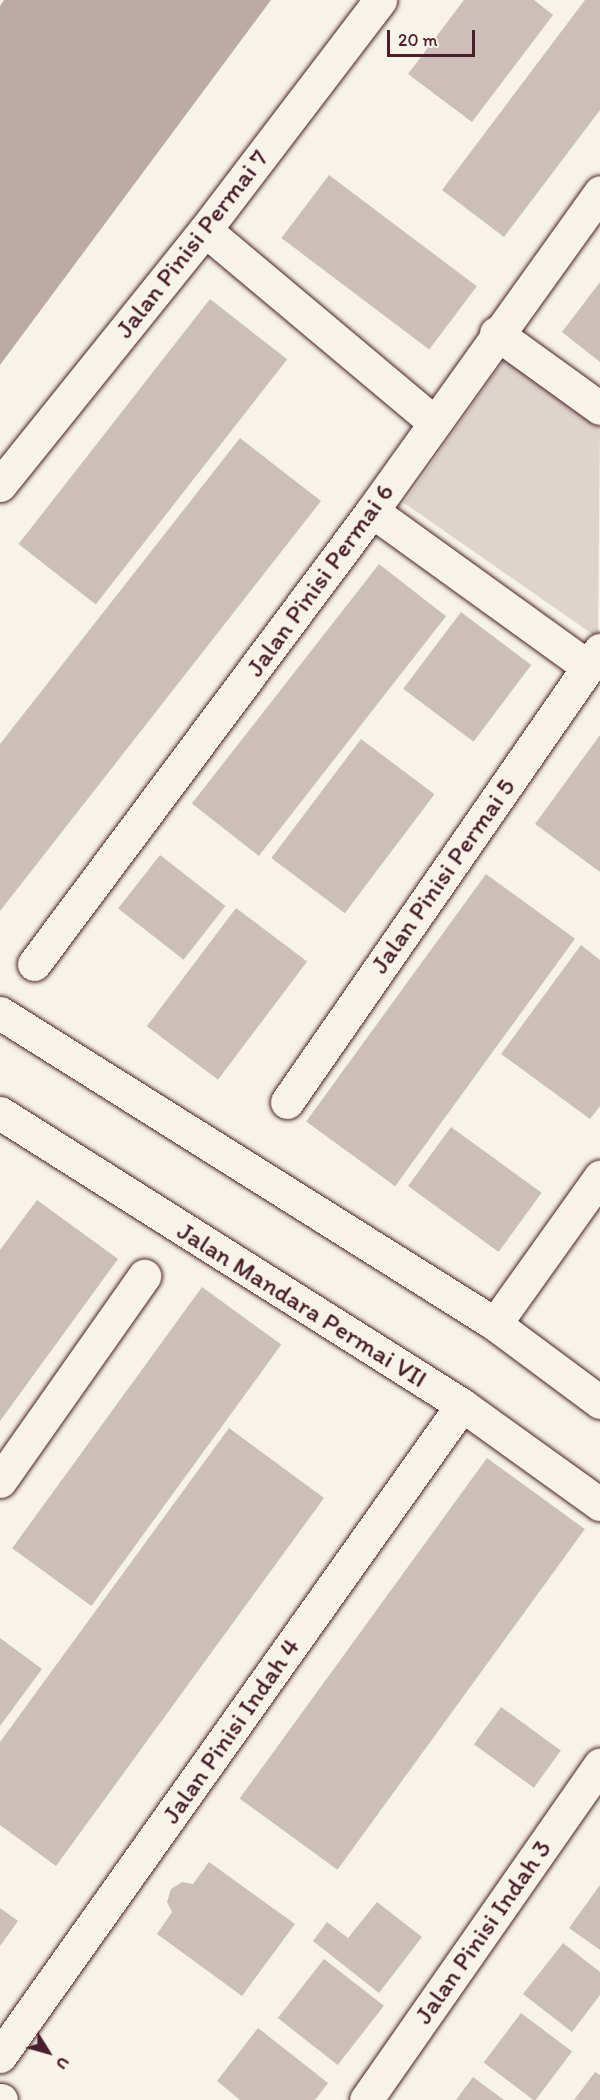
<!DOCTYPE html>
<style>
body{margin:0}
#map{position:relative;width:600px;height:2100px;overflow:hidden;background:#f7f3e8;font-family:Itim,sans-serif}
div>[style]{position:absolute}
[style*='--x']{left:calc(var(--x)*1px);top:calc(var(--y)*1px);width:calc(var(--w)*1px);rotate:calc(var(--a)*1deg)}
.green>*{inset:0;background:#ded4cc}
.water>*{inset:0;background:#bcaaa7}
.building>*{inset:0;background:#ccbfb9;transform-origin:0 0}
.roads{filter:drop-shadow(0 0 2px #4a1f2b) drop-shadow(0 0 2px #4a1f2b)}
.minor>*{height:33px;margin:-16.5px;padding:0 16.5px;transform-origin:16.5px;border-radius:16.5px;background:#f7f3e8}
.major>*{height:33px;margin:-16.5px;padding:0 16.5px;transform-origin:16.5px;border-radius:16.5px;background:#f7f3e8}
span{translate:-50% -50%;white-space:nowrap;text-align:center;line-height:1.15;-webkit-text-stroke:5px #f7f3e8;paint-order:stroke}
.street-label{font-size:26px;color:#4a1f2b}
.north{position:absolute;left:18px;top:2022px;width:60px;height:60px;-webkit-text-stroke:4px #f7f3e8;paint-order:stroke;rotate:127deg;font-size:16px;font-weight:700;line-height:24px;text-align:center;color:#4a1f2b}
.north::after{content:'';display:block;margin:auto;width:21px;height:27px;background:#4a1f2b;clip-path:polygon(50% 0,100% 100%,50% 72%,0 100%)}
.scale{position:absolute;left:387px;top:30px;width:88px;height:27px;box-sizing:border-box;border:3px solid #4a1f2b;border-top:0;padding-left:8px;font-size:18px;line-height:21px;white-space:nowrap;color:#4a1f2b;-webkit-text-stroke:4px #f7f3e8;paint-order:stroke}
</style>
<div id="map">
<div class="green">
<div style="clip-path:polygon(504px 360px,600px 427px,598px 638px,404px 503px)"></div>
</div>
<div class="water">
<div style="clip-path:polygon(4px 0,271px 0,0 365px,0 6px)"></div>
</div>
<div class="building">
<div style="clip-path:polygon(464px 0,534px 0,553px 15px,472px 122px,408px 74px)"></div>
<div style="clip-path:polygon(585px 0,600px 0,600px 110px,504px 237px,442px 190px)"></div>
<div style="left:329px;top:175px;width:185px;height:79px;rotate:37deg"></div>
<div style="clip-path:polygon(600px 282px,600px 362px,562px 332px)"></div>
<div style="left:210px;top:299px;width:98px;height:311px;rotate:38deg"></div>
<div style="clip-path:polygon(240px 438px,321px 501px,0 911px,0 744px)"></div>
<div style="left:379px;top:564px;width:85px;height:304px;rotate:38deg"></div>
<div style="left:461px;top:612px;width:88px;height:96px;rotate:37deg"></div>
<div style="clip-path:polygon(600px 735px,600px 872px,535px 824px)"></div>
<div style="left:361px;top:739px;width:92px;height:149px;rotate:37deg"></div>
<div style="left:160px;top:855px;width:83px;height:68px;rotate:38deg"></div>
<div style="left:486px;top:874px;width:110px;height:306px;rotate:36deg"></div>
<div style="left:236px;top:908px;width:89px;height:148px;rotate:37deg"></div>
<div style="clip-path:polygon(581px 945px,600px 960px,600px 1106px,590px 1119px,501px 1054px)"></div>
<div style="left:451px;top:1127px;width:112px;height:73px;rotate:36deg"></div>
<div style="clip-path:polygon(37px 1200px,118px 1259px,0 1421px,0 1250px)"></div>
<div style="left:202px;top:1287px;width:98px;height:323px;rotate:36deg"></div>
<div style="clip-path:polygon(229px 1428px,324px 1498px,56px 1866px,0 1825px,0 1742px)"></div>
<div style="left:487px;top:1458px;width:121px;height:421px;rotate:36deg"></div>
<div style="clip-path:polygon(0 1638px,42px 1669px,0 1726px)"></div>
<div style="left:501px;top:1707px;width:74px;height:46px;rotate:36deg"></div>
<div style="clip-path:polygon(209px 1862px,295px 1924px,242px 1996px,157px 1934px,172px 1912px,167px 1902px,171px 1889px,182px 1882px,193px 1884px)"></div>
<div style="clip-path:polygon(600px 1885px,600px 1950px,569px 1928px)"></div>
<div style="clip-path:polygon(377px 1902px,422px 1937px,379px 1993px,313px 1941px,327px 1922px,348px 1938px)"></div>
<div style="clip-path:polygon(0 1908px,18px 1921px,0 1946px)"></div>
<div style="clip-path:polygon(563px 1943px,600px 1972px,600px 1995px,572px 2032px,523px 1994px)"></div>
<div style="left:324px;top:1959px;width:76px;height:75px;rotate:38deg"></div>
<div style="left:521px;top:2013px;width:64px;height:62px;rotate:37deg"></div>
<div style="clip-path:polygon(258px 2028px,328px 2083px,315px 2100px,240px 2100px,217px 2081px)"></div>
<div style="clip-path:polygon(595px 2072px,600px 2075px,600px 2100px,574px 2100px)"></div>
<div style="clip-path:polygon(473px 2077px,504px 2100px,456px 2100px)"></div>
</div>
<div class="roads">
<div class="minor">
<div style="--x:205;--y:230;--w:299;--a:40"></div>
<div style="--x:496;--y:333;--w:128;--a:35.8"></div>
<div style="--x:0;--y:485;--w:327;--a:-51.2"></div>
<div style="--x:205;--y:230;--w:289;--a:-52.7"></div>
<div style="--x:372;--y:511;--w:266;--a:35.8"></div>
<div style="--x:34;--y:964;--w:565;--a:-53.27"></div>
<div style="--x:372;--y:511;--w:392;--a:-54.4"></div>
<div style="--x:287;--y:1102;--w:550;--a:-55.3"></div>
<div style="--x:495;--y:1324;--w:181;--a:-54.5"></div>
<div style="--x:0;--y:1481;--w:251;--a:-54.9"></div>
<div style="--x:0;--y:2056;--w:798;--a:-54.64"></div>
<div style="--x:0;--y:2100;--w:1;--a:0"></div>
<div style="--x:366;--y:2100;--w:409;--a:-55.1"></div>
</div>
<div class="major">
<div style="--x:0;--y:1013;--w:585;--a:32.14"></div>
<div style="--x:495;--y:1324;--w:131;--a:36.6"></div>
<div style="--x:0;--y:1113;--w:547;--a:32.29"></div>
<div style="--x:462;--y:1405;--w:170;--a:35.7"></div>
</div>
</div>
<div class="street-label">
<span style="left:192px;top:244px;rotate:-52deg">Jalan Pinisi Permai 7</span>
<span style="left:320px;top:580px;rotate:-54deg">Jalan Pinisi Permai 6</span>
<span style="left:443px;top:876px;rotate:-55deg">Jalan Pinisi Permai 5</span>
<span style="left:302px;top:1305px;rotate:32deg">Jalan Mandara Permai VII</span>
<span style="left:231px;top:1731px;rotate:-55deg">Jalan Pinisi Indah 4</span>
<span style="left:483px;top:1932px;rotate:-55deg">Jalan Pinisi Indah 3</span>
</div>
<div class="north">U</div>
<div class="scale">20 m</div>
</div>
